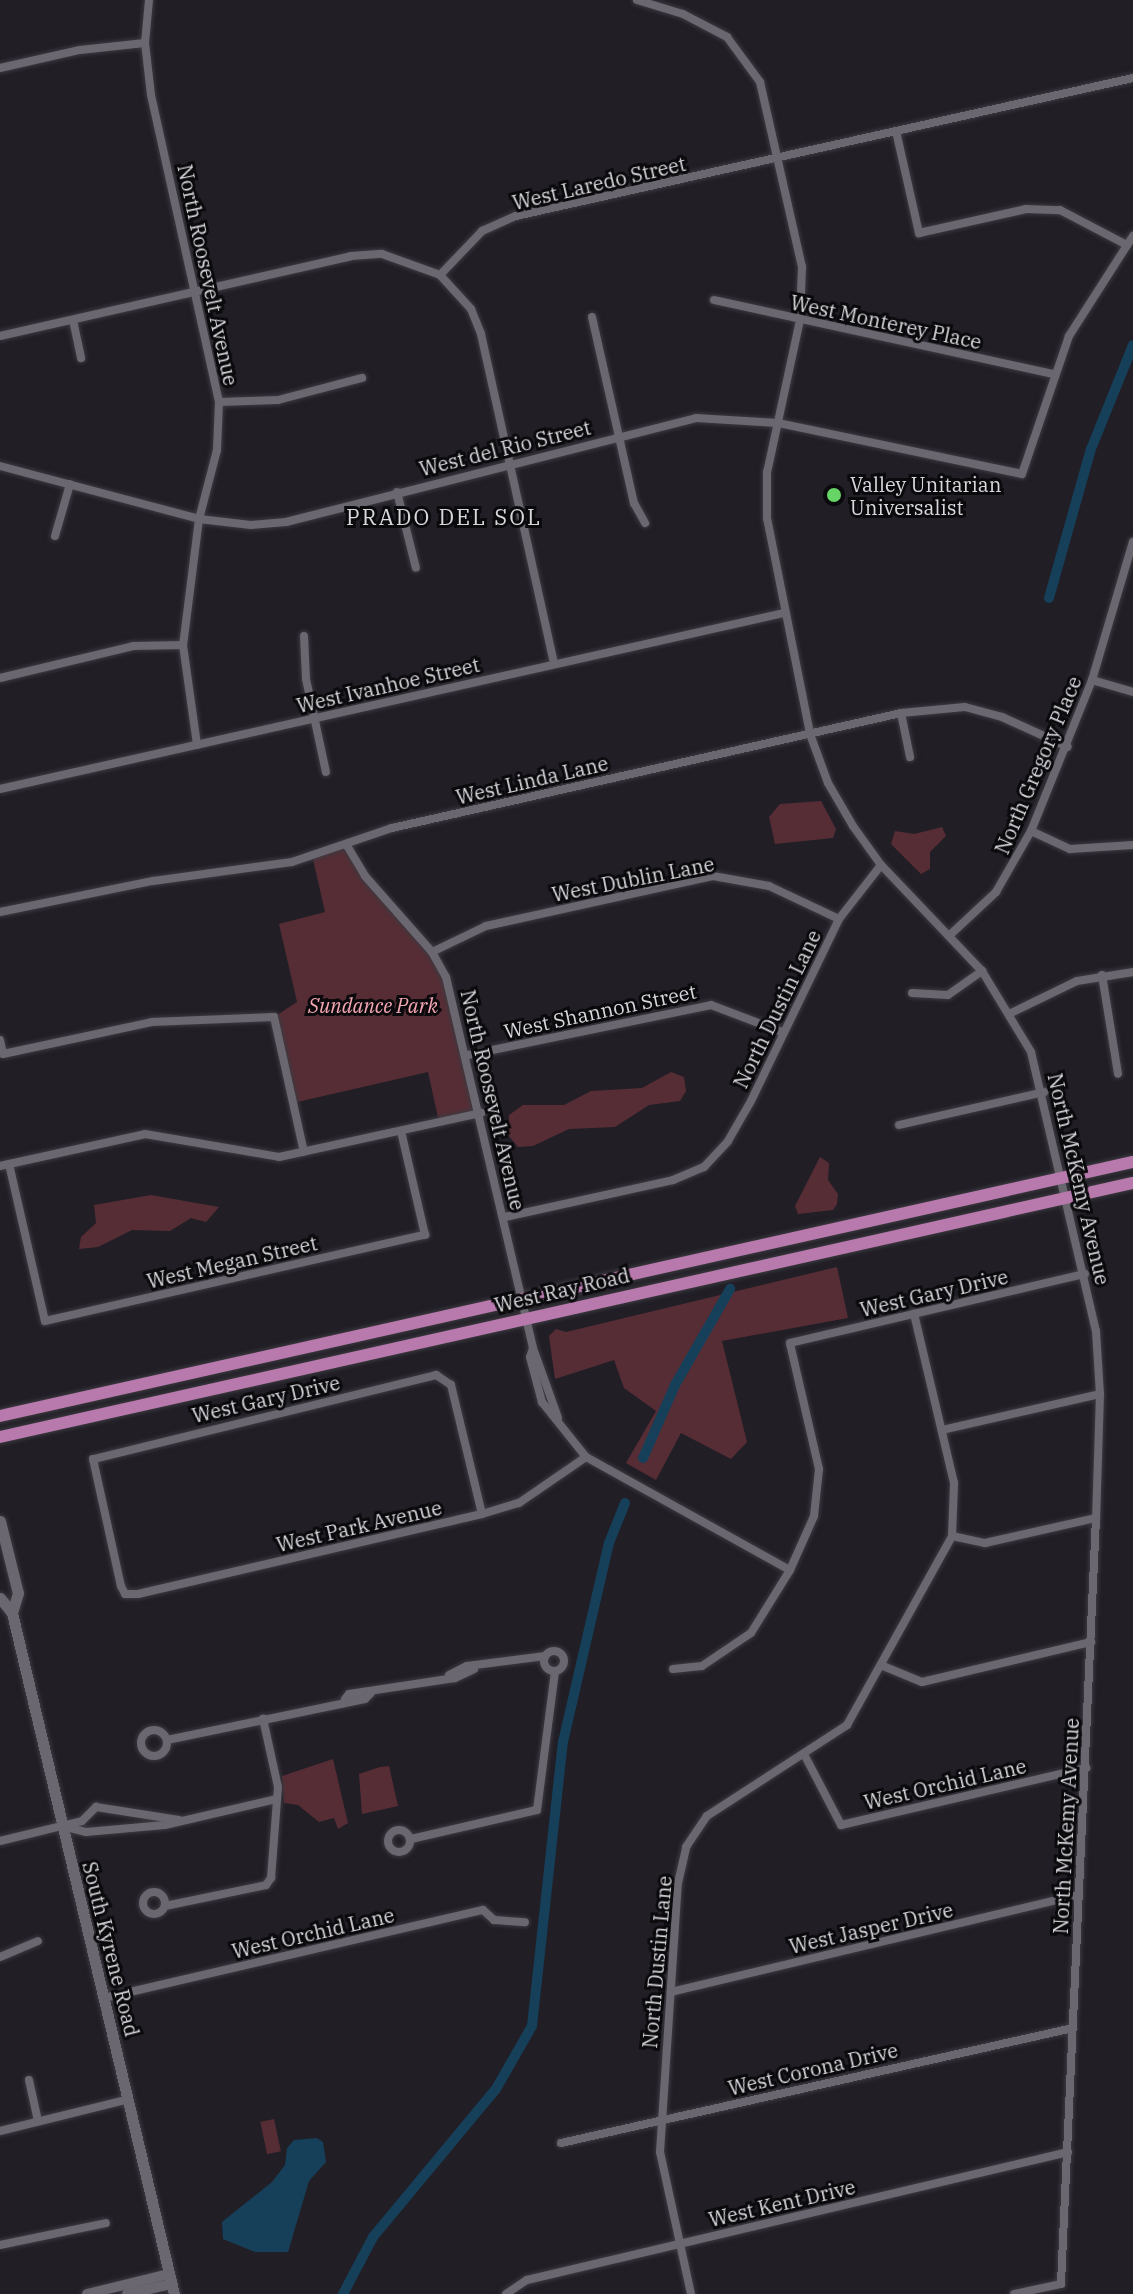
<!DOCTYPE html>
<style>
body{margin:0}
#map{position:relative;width:1133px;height:2294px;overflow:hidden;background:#211e26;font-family:"IBM Plex Serif",serif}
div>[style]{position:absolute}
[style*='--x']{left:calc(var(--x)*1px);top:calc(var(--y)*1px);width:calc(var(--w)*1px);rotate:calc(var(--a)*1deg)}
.green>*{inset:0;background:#572d35;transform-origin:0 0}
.water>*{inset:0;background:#16405a}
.canal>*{height:10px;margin:-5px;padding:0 5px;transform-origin:5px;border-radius:5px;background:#16405a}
.roads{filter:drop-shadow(0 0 2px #3c3a40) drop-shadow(0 0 2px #3c3a40)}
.minor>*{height:8px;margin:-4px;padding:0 4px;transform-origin:4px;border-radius:4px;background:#6a6770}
.minor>.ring{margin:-4px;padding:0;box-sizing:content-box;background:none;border:8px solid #6a6770;border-radius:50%}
.tertiary>*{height:10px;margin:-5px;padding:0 5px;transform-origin:5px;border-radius:5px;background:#6a6770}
.secondary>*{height:11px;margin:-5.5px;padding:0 5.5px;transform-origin:5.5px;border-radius:5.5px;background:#6a6770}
.primary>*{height:12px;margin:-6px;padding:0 6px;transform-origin:6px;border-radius:6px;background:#b879ac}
.dots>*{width:22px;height:22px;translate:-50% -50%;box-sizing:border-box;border:4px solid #0a090c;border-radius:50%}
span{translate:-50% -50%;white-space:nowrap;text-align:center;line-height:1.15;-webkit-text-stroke:6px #0a090c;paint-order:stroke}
.street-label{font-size:20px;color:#d9d7dc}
.poi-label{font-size:20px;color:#d9d7dc}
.left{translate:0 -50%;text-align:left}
.park-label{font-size:20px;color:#f6a7b4;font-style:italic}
.neighbourhood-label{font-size:22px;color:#d9d7dc;letter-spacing:2px}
</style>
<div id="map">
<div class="green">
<div style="clip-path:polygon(821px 801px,836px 829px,833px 838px,775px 844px,769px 817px,780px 804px)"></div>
<div style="clip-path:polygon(942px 827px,946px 836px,930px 852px,930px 869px,921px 874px,891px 844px,895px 831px,914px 834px)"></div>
<div style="clip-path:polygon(346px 844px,365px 876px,432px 952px,446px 977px,481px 1113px,439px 1122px,428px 1072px,293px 1103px,274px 1017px,297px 1002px,279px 924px,325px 912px,312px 855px)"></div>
<div style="clip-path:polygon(671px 1072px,684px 1077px,686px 1091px,680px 1101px,649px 1105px,615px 1127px,569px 1129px,533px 1146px,518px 1147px,508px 1135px,509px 1115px,523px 1105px,564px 1105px,591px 1091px,642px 1088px)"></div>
<div style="clip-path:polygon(820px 1157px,829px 1163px,828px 1180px,838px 1194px,837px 1204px,833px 1210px,798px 1214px,795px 1206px)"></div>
<div style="clip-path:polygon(151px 1195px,219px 1207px,206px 1222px,191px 1218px,170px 1231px,132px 1230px,98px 1247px,79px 1249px,81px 1237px,96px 1223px,94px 1205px)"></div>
<div style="clip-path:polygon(837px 1267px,848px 1318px,722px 1341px,747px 1442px,731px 1459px,681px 1433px,656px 1480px,626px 1463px,656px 1411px,624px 1388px,614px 1360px,555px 1379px,549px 1336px,556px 1329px,566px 1332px)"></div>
<div style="clip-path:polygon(333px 1759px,348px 1823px,338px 1829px,334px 1818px,319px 1822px,298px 1805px,284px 1803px,282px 1776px)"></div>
<div style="clip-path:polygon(380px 1767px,389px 1766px,398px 1806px,362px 1814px,359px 1774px)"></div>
<div style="left:274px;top:2119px;width:33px;height:14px;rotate:78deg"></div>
</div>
<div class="water">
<div style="clip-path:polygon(317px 2138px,323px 2142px,326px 2162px,309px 2181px,288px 2252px,255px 2252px,223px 2239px,222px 2222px,272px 2182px,285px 2165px,287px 2148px,294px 2140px)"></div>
</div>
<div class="canal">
<div style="--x:1049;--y:598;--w:155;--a:-74.3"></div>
<div style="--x:1091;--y:449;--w:112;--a:-68"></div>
<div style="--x:643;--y:1458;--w:80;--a:-66.3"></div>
<div style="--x:675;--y:1385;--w:111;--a:-60.2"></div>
<div style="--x:343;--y:2294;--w:64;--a:-62.2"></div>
<div style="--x:373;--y:2237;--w:192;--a:-50.3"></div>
<div style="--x:496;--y:2089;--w:73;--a:-60.3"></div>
<div style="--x:532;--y:2026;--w:286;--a:-83.8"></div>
<div style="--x:563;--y:1742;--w:204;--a:-77"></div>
<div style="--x:609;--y:1543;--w:43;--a:-68.2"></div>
</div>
<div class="roads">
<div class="minor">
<div style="--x:149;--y:0;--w:43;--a:95.3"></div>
<div style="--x:145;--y:43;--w:52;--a:83.4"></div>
<div style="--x:151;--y:95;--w:314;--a:77.5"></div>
<div style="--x:219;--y:402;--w:48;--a:92.4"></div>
<div style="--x:217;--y:450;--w:71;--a:104.6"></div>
<div style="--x:199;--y:519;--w:127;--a:97.2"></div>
<div style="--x:183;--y:645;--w:101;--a:82"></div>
<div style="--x:637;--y:0;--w:48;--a:16.9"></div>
<div style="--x:683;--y:14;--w:50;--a:27.6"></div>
<div style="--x:727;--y:37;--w:56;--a:53.7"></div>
<div style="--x:760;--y:82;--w:190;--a:77.2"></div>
<div style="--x:802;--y:267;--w:53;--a:92.2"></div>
<div style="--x:800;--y:320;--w:156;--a:102.2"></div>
<div style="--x:767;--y:472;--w:46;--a:90"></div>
<div style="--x:767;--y:518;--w:220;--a:78.7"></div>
<div style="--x:810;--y:734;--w:52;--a:69.8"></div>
<div style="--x:828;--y:783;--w:50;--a:59.8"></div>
<div style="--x:853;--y:826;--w:48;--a:54.3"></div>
<div style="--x:881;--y:865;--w:146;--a:46.4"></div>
<div style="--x:982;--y:971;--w:95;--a:58.8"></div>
<div style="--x:1031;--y:1052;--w:286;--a:76.9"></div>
<div style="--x:1096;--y:1331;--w:63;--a:86.4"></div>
<div style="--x:1100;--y:1394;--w:124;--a:91.8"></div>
<div style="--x:1096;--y:1518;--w:767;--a:92.62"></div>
<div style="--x:1061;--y:2284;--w:48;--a:168"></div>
<div style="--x:0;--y:68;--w:82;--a:-12.7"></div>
<div style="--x:80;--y:50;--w:65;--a:-6.1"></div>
<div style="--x:896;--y:131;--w:105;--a:77.3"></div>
<div style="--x:919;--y:233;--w:110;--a:-12.6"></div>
<div style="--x:1026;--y:209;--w:34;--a:2"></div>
<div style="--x:1060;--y:210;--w:76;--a:27.6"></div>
<div style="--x:440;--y:275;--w:46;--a:47.6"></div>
<div style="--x:471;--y:309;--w:27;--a:68"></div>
<div style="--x:481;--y:334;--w:338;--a:77.5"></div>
<div style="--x:714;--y:300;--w:346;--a:12.3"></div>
<div style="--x:592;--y:317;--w:191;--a:77.3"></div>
<div style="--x:634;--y:503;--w:23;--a:61"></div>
<div style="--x:73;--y:320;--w:39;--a:78"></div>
<div style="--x:0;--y:336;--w:360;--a:-12.8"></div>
<div style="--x:351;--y:256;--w:31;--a:-4"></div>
<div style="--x:382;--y:254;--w:62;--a:19.9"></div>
<div style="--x:440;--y:275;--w:61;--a:-46.3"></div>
<div style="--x:482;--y:231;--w:37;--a:-24"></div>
<div style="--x:516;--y:216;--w:632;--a:-12.61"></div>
<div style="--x:219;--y:402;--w:59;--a:-1.9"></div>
<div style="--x:278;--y:400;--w:87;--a:-14.7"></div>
<div style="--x:0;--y:466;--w:206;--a:14.9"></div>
<div style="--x:199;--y:519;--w:52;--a:6.6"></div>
<div style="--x:251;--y:525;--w:35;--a:-5"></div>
<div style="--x:286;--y:522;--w:423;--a:-14.2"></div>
<div style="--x:696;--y:418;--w:82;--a:3.5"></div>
<div style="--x:778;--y:423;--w:249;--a:11.8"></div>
<div style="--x:1022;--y:474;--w:146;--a:-71.2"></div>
<div style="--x:1069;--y:336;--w:119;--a:-57.4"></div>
<div style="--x:397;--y:492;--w:78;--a:76"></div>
<div style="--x:55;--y:536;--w:54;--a:-73.9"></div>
<div style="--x:304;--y:636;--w:43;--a:87.3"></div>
<div style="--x:306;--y:679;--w:95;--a:77.9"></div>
<div style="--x:0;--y:678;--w:137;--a:-13.5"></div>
<div style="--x:133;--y:646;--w:50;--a:-1.1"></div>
<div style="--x:1092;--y:680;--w:43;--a:16.3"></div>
<div style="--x:901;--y:713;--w:45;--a:78.4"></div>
<div style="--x:0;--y:789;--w:804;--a:-12.65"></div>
<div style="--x:1031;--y:831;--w:43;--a:24.8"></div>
<div style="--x:1070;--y:849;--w:63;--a:-3.6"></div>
<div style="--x:346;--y:844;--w:37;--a:59"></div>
<div style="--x:365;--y:876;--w:101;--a:48.6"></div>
<div style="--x:432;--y:952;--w:29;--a:61"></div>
<div style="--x:446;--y:977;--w:381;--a:76.8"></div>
<div style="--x:533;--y:1348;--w:74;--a:70.3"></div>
<div style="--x:0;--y:912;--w:156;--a:-11.5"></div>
<div style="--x:153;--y:881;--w:140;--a:-7.8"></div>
<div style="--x:292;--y:862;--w:106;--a:-18.8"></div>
<div style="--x:392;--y:828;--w:522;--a:-12.73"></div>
<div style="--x:901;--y:713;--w:64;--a:-5.4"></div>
<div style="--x:965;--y:707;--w:38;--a:15"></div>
<div style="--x:1002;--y:717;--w:72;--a:24.4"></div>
<div style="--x:951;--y:934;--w:62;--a:-43"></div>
<div style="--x:996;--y:892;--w:70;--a:-60.2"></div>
<div style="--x:1031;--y:831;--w:163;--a:-68"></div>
<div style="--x:1092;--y:680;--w:144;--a:-73.5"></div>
<div style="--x:432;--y:952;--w:60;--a:-25.7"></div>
<div style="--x:486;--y:926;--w:232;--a:-12.4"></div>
<div style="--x:713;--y:876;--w:57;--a:10.1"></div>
<div style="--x:769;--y:886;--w:77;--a:25.2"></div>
<div style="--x:1102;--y:975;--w:100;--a:80.8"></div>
<div style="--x:912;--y:993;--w:36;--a:3"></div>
<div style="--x:948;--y:995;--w:42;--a:-35.2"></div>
<div style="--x:1011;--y:1013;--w:73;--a:-25.9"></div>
<div style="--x:1077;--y:981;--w:57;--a:-9.1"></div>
<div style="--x:0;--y:1040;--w:14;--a:78"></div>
<div style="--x:3;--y:1054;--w:152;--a:-12.1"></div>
<div style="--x:152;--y:1022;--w:122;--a:-2.3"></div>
<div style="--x:274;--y:1017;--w:138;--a:77.5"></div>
<div style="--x:468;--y:1055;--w:248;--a:-11.6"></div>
<div style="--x:711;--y:1005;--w:76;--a:20.8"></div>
<div style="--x:899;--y:1125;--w:149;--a:-12.8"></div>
<div style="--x:9;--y:1164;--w:161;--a:77.1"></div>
<div style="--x:45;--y:1321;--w:390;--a:-12.8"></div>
<div style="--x:425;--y:1235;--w:107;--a:-103"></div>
<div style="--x:0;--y:1166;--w:148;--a:-12.4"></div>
<div style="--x:145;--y:1134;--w:136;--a:9.7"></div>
<div style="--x:279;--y:1157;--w:207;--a:-12.3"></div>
<div style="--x:505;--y:1217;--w:172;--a:-12.4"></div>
<div style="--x:673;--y:1180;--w:34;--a:-23"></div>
<div style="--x:704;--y:1167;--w:35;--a:-47"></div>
<div style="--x:728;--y:1141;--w:46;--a:-60.1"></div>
<div style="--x:751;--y:1101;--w:202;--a:-64.2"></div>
<div style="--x:839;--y:919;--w:68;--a:-52.1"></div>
<div style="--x:533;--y:1348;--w:9;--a:108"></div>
<div style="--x:530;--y:1357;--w:47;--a:75.1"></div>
<div style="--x:542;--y:1402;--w:70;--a:51.3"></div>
<div style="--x:586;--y:1457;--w:233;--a:29"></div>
<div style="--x:942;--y:1430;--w:162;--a:-12.8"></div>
<div style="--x:482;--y:1514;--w:133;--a:-103.5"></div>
<div style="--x:451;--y:1385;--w:18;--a:-146"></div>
<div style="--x:436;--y:1375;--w:353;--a:166.2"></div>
<div style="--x:93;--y:1459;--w:130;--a:77.6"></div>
<div style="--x:121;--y:1586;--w:9;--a:63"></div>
<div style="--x:125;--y:1594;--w:13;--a:0"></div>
<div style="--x:138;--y:1594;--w:353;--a:-13.1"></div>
<div style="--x:482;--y:1514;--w:39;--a:-17"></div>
<div style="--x:519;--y:1503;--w:81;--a:-34.5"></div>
<div style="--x:952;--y:1536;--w:34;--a:12"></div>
<div style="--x:985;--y:1543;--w:114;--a:-12.7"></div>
<div class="ring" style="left:544px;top:1651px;width:12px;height:12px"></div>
<div style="--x:883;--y:1666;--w:42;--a:22.3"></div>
<div style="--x:922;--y:1682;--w:174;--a:-13.3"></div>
<div style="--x:673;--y:1669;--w:29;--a:-6"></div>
<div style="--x:702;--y:1666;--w:59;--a:-34"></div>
<div style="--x:751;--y:1633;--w:74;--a:-58.2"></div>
<div style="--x:790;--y:1570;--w:59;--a:-66"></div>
<div style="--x:814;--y:1516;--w:47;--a:-83.9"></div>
<div style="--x:819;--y:1469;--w:129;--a:-103"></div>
<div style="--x:790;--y:1343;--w:303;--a:-13.2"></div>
<div style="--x:449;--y:1675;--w:20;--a:-27"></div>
<div style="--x:467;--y:1666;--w:79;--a:-7.3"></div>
<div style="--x:345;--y:1699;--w:6;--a:-51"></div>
<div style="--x:349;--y:1694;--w:107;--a:-8.6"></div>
<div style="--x:455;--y:1678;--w:21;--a:-25"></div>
<div class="ring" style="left:141px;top:1730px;width:18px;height:18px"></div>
<div style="--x:167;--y:1740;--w:202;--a:-11.7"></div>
<div style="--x:365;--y:1699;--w:8;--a:-45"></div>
<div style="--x:805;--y:1756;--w:78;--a:62.4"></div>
<div style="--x:841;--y:1825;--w:252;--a:-13.1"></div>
<div style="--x:62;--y:1826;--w:25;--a:14"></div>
<div style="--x:86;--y:1832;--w:79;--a:-5.1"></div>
<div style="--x:165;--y:1825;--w:115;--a:-13.1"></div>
<div class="ring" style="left:388px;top:1830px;width:14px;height:14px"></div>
<div style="--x:411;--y:1839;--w:129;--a:-13"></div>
<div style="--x:537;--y:1810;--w:140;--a:-82.6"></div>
<div style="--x:0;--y:1841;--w:84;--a:-13.7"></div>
<div style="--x:82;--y:1821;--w:20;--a:-45"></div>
<div style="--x:96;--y:1807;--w:84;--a:8.9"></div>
<div class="ring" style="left:143px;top:1892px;width:14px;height:14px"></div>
<div style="--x:165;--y:1906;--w:103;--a:-11.7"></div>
<div style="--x:266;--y:1885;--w:9;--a:-54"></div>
<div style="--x:271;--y:1878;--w:91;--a:-85.6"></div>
<div style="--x:278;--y:1787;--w:70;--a:-102.4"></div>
<div style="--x:0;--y:1957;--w:41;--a:-22.8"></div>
<div style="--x:671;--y:1992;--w:419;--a:-13.4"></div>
<div style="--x:104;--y:1998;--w:389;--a:-13.1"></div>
<div style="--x:483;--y:1910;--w:15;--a:42"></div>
<div style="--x:494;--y:1920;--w:31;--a:4"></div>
<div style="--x:29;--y:2080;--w:42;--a:77.6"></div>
<div style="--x:0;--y:2131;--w:133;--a:-13.9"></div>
<div style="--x:561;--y:2143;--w:525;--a:-12.66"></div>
<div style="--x:0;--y:2245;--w:108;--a:-11.7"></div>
<div style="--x:506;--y:2294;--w:25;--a:-34"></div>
<div style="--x:527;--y:2280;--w:556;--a:-13.31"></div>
<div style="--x:691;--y:2294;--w:145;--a:-102.3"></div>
<div style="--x:660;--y:2152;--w:270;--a:-86.2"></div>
<div style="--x:678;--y:1883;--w:37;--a:-77"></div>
<div style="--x:686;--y:1847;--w:37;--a:-56"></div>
<div style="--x:707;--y:1816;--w:167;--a:-33"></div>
<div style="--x:847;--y:1725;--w:216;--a:-60.9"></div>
<div style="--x:952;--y:1536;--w:53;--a:-87.8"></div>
<div style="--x:954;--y:1483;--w:174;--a:-103.3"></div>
</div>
<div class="tertiary">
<div style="--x:87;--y:2294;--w:84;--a:-13.7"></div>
<div style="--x:127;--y:2294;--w:45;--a:-12.8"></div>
</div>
<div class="secondary">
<div style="--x:0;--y:1521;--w:74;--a:76"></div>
<div style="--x:18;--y:1593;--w:21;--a:107"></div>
<div style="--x:0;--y:1598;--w:19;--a:51"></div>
<div style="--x:12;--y:1613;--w:700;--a:76.62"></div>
</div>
<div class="primary">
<div style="--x:0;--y:1416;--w:1161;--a:-12.64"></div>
<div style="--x:0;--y:1437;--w:1161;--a:-12.64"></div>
</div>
</div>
<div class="dots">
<div style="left:834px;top:495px;background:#67d466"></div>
</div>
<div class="street-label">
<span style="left:599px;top:183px;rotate:-13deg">West Laredo Street</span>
<span style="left:208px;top:275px;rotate:78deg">North Roosevelt Avenue</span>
<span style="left:886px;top:322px;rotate:12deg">West Monterey Place</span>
<span style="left:505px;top:448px;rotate:-14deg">West del Rio Street</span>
<span style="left:388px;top:685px;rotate:-13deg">West Ivanhoe Street</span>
<span style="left:1038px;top:765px;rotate:-67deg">North Gregory Place</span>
<span style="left:532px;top:780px;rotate:-13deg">West Linda Lane</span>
<span style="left:633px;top:879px;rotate:-11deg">West Dublin Lane</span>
<span style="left:777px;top:1009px;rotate:-64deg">North Dustin Lane</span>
<span style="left:600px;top:1011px;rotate:-12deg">West Shannon Street</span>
<span style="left:493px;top:1100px;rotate:77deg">North Roosevelt Avenue</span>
<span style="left:1079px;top:1179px;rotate:77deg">North McKemy Avenue</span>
<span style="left:232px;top:1262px;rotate:-13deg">West Megan Street</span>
<span style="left:562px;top:1290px;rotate:-13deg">West Ray Road</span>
<span style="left:934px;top:1293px;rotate:-13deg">West Gary Drive</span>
<span style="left:266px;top:1399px;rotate:-13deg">West Gary Drive</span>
<span style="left:359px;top:1526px;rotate:-13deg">West Park Avenue</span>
<span style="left:945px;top:1784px;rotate:-13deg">West Orchid Lane</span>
<span style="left:1066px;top:1826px;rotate:-87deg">North McKemy Avenue</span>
<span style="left:871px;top:1928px;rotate:-13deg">West Jasper Drive</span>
<span style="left:313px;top:1933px;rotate:-13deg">West Orchid Lane</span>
<span style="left:111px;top:1949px;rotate:76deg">South Kyrene Road</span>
<span style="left:657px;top:1962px;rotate:-85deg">North Dustin Lane</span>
<span style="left:813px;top:2069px;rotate:-13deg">West Corona Drive</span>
<span style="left:782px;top:2203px;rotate:-13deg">West Kent Drive</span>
</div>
<div class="poi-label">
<span class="left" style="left:850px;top:496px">Valley Unitarian<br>Universalist</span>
</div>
<div class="park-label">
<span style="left:373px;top:1005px">Sundance Park</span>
</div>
<div class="neighbourhood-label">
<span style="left:444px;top:517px">PRADO DEL SOL</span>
</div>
</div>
